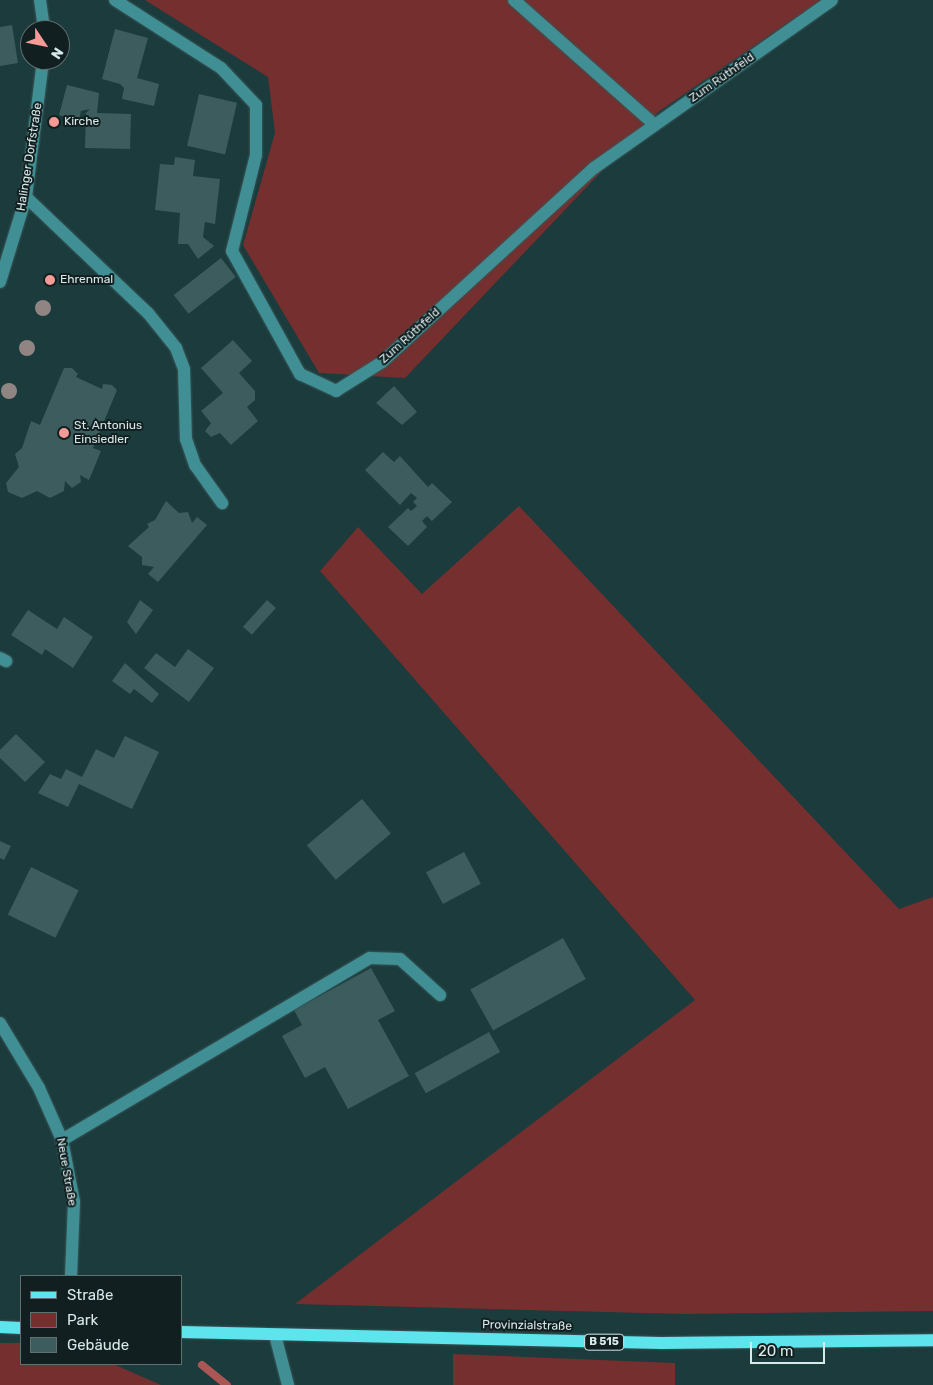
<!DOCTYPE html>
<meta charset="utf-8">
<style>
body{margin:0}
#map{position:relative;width:933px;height:1385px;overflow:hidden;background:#1b3b3c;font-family:Rubik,sans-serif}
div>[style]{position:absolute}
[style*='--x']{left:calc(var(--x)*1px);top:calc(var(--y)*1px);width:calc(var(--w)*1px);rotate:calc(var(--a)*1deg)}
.green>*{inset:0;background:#752f2f}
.stream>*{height:8px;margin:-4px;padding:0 4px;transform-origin:4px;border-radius:4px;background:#aa5654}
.building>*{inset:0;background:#3c5c5e;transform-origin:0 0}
.roads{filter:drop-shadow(0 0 1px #395758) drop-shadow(0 0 1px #395758)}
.minor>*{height:12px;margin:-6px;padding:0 6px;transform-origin:6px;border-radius:6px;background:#408f94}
.major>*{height:12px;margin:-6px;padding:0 6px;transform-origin:6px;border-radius:6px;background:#5ee4ec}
.trees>*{width:16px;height:16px;margin:-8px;border-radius:50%;background:#918584}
.dots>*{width:14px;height:14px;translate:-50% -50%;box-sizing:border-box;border:2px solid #121f20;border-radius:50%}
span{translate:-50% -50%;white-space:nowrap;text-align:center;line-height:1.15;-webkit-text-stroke:4px #121f20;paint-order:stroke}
.shield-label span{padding:1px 4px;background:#121f20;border:1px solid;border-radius:4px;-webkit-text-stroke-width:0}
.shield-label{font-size:11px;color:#d8e9ea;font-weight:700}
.street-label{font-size:12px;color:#d8e9ea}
.poi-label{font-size:12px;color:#d8e9ea}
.left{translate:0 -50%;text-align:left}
.legend{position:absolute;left:20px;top:1275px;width:162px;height:90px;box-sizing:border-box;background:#121f20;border:1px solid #617071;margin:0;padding:6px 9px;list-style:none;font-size:15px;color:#d8e9ea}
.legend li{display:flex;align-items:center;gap:10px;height:25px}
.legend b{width:25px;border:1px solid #617071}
.north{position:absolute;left:20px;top:20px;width:50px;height:50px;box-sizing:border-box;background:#121f20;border:1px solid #617071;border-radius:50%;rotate:124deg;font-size:14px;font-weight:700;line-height:20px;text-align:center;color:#d8e9ea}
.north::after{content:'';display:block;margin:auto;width:18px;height:22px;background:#f59b97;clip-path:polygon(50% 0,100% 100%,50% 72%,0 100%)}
.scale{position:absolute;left:750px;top:1342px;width:75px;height:22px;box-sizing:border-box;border:2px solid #d8e9ea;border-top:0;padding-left:6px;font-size:15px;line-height:18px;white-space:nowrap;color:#d8e9ea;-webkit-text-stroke:4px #121f20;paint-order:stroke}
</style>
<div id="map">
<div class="green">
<div style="clip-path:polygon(145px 0,821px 0,658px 112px,405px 378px,319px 373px,243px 245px,275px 133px,268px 77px)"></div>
<div style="clip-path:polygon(519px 506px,899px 909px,933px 897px,933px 1311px,684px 1314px,295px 1304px,695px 1000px,320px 571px,358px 527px,422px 594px)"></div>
<div style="clip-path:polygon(0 1343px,21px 1343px,21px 1364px,113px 1364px,161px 1385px,0 1385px)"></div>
<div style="clip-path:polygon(453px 1354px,675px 1363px,675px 1385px,453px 1385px)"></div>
</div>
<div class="stream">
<div style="--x:202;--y:1365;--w:32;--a:39"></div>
</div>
<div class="building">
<div style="clip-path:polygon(12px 25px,18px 63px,0 66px,0 27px)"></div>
<div style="clip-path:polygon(115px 29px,148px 38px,137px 78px,159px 84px,154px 106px,122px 99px,124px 88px,120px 84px,102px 79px)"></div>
<div style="clip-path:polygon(67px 85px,99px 93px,97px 113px,131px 114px,130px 149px,85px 148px,86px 113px,90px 109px,81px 111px,79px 121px,59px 115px)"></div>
<div style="left:199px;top:94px;width:39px;height:53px;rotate:13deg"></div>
<div style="clip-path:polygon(175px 157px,195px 160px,193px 176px,220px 179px,215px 224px,205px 222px,203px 237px,214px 246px,198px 259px,188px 244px,178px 244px,180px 213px,155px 210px,160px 164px,174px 165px)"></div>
<div style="left:221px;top:258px;width:24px;height:60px;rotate:52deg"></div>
<div style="clip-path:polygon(233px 340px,252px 361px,239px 373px,255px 391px,255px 400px,247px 407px,258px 421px,231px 445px,220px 433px,211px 437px,205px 431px,211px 423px,201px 411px,223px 393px,201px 368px)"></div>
<div style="clip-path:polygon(64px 368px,72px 368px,78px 374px,76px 377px,102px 389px,103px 384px,112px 385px,117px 390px,93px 448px,101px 451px,89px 480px,80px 475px,81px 482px,72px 488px,65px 481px,64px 491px,50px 498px,37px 491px,22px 498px,8px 492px,6px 483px,19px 467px,15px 454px,22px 448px,31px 421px,40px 425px)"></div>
<div style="clip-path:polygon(394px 386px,417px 412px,402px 425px,376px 403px)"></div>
<div style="clip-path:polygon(383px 452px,394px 462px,400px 456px,428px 487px,432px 483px,452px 502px,432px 521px,427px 516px,422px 521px,427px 527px,408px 546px,388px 527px,408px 508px,411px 511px,417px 506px,413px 502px,417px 498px,411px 493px,400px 505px,365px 470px)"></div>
<div style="clip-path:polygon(166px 501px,179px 513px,188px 512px,192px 523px,197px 517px,207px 525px,158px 582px,148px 574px,154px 567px,142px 565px,142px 557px,128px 546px,149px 527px,147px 524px,155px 520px)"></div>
<div style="clip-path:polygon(140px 600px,153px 610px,136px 634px,127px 622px)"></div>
<div style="left:267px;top:600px;width:12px;height:36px;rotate:42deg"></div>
<div style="clip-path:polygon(28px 610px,57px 629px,64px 617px,93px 637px,73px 668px,45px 649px,42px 655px,11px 635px)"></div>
<div style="clip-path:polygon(188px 649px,214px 668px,189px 702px,144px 668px,156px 653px,175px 667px)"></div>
<div style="clip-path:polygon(125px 663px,159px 694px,152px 703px,134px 689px,130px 694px,112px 681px)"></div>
<div style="clip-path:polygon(16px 734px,45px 762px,25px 782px,0 758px,0 750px)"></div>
<div style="clip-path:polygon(125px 736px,159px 752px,132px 809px,79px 784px,68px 807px,38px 793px,50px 774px,61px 779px,66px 769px,82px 777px,96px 749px,114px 758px)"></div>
<div style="left:362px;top:799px;width:45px;height:72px;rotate:50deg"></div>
<div style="clip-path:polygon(0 841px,11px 846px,4px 860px,0 858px)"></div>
<div style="left:464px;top:852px;width:36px;height:43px;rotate:62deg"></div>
<div style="left:31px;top:867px;width:53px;height:53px;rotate:26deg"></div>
<div style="left:563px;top:938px;width:47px;height:106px;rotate:61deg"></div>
<div style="clip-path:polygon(371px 968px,395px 1011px,378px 1020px,409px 1076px,348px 1109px,325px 1067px,305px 1078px,282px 1036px,302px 1025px,294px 1010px)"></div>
<div style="left:489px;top:1032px;width:23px;height:85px;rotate:61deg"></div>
</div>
<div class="roads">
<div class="minor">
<div style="--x:40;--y:0;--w:30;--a:82"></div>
<div style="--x:115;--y:0;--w:126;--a:32.7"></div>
<div style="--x:221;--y:68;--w:51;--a:46.6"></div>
<div style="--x:256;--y:105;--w:50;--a:90"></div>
<div style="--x:256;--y:155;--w:99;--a:104"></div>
<div style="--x:232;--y:251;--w:141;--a:61.1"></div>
<div style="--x:300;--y:374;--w:40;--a:25"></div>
<div style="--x:336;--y:391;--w:54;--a:-32.2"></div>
<div style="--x:382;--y:362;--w:287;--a:-42.5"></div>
<div style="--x:594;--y:168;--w:291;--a:-35.2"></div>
<div style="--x:514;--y:0;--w:188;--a:41.6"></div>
<div style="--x:26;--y:197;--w:168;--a:43.6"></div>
<div style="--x:148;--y:313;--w:45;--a:51.3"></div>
<div style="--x:176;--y:348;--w:22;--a:69"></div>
<div style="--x:184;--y:369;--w:70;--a:88.4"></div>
<div style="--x:186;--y:439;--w:28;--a:71"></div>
<div style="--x:195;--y:465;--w:47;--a:54.6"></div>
<div style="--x:0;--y:282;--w:89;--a:-73"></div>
<div style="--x:26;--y:197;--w:138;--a:-82.9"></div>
<div style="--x:0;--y:658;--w:7;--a:27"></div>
<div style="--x:0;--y:1023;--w:76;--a:59"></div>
<div style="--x:39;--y:1088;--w:57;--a:66.1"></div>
<div style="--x:62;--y:1140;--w:63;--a:79"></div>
<div style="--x:74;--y:1202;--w:74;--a:92.3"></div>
<div style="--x:62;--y:1140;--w:358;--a:-30.6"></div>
<div style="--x:370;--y:958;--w:30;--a:2"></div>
<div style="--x:400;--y:959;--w:54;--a:42"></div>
<div style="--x:275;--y:1335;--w:52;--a:75.4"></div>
</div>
<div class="major">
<div style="--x:0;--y:1327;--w:21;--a:3"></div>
<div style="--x:181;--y:1332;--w:480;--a:1.3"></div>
<div style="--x:661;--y:1343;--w:272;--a:-0.6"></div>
</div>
</div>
<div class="trees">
<div style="left:43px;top:308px"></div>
<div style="left:27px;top:348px"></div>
<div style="left:9px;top:391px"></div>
</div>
<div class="dots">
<div style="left:54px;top:122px;background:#f59b97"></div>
<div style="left:50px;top:280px;background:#f59b97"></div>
<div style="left:64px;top:433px;background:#f59b97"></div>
</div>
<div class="shield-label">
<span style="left:604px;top:1342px">B 515</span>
</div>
<div class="street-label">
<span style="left:722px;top:78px;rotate:-35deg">Zum Rüthfeld</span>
<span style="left:30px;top:157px;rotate:-81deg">Halinger Dorfstraße</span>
<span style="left:410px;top:336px;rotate:-42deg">Zum Rüthfeld</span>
<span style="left:66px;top:1172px;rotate:80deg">Neue Straße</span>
<span style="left:527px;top:1326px;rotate:1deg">Provinzialstraße</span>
</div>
<div class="poi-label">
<span class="left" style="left:64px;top:122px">Kirche</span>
<span class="left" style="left:60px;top:280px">Ehrenmal</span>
<span class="left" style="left:74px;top:433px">St. Antonius<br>Einsiedler</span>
</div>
<ul class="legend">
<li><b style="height:6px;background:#5ee4ec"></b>Straße</li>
<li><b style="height:14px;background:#752f2f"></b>Park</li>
<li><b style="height:14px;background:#3c5c5e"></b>Gebäude</li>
</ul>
<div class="north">N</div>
<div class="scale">20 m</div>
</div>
